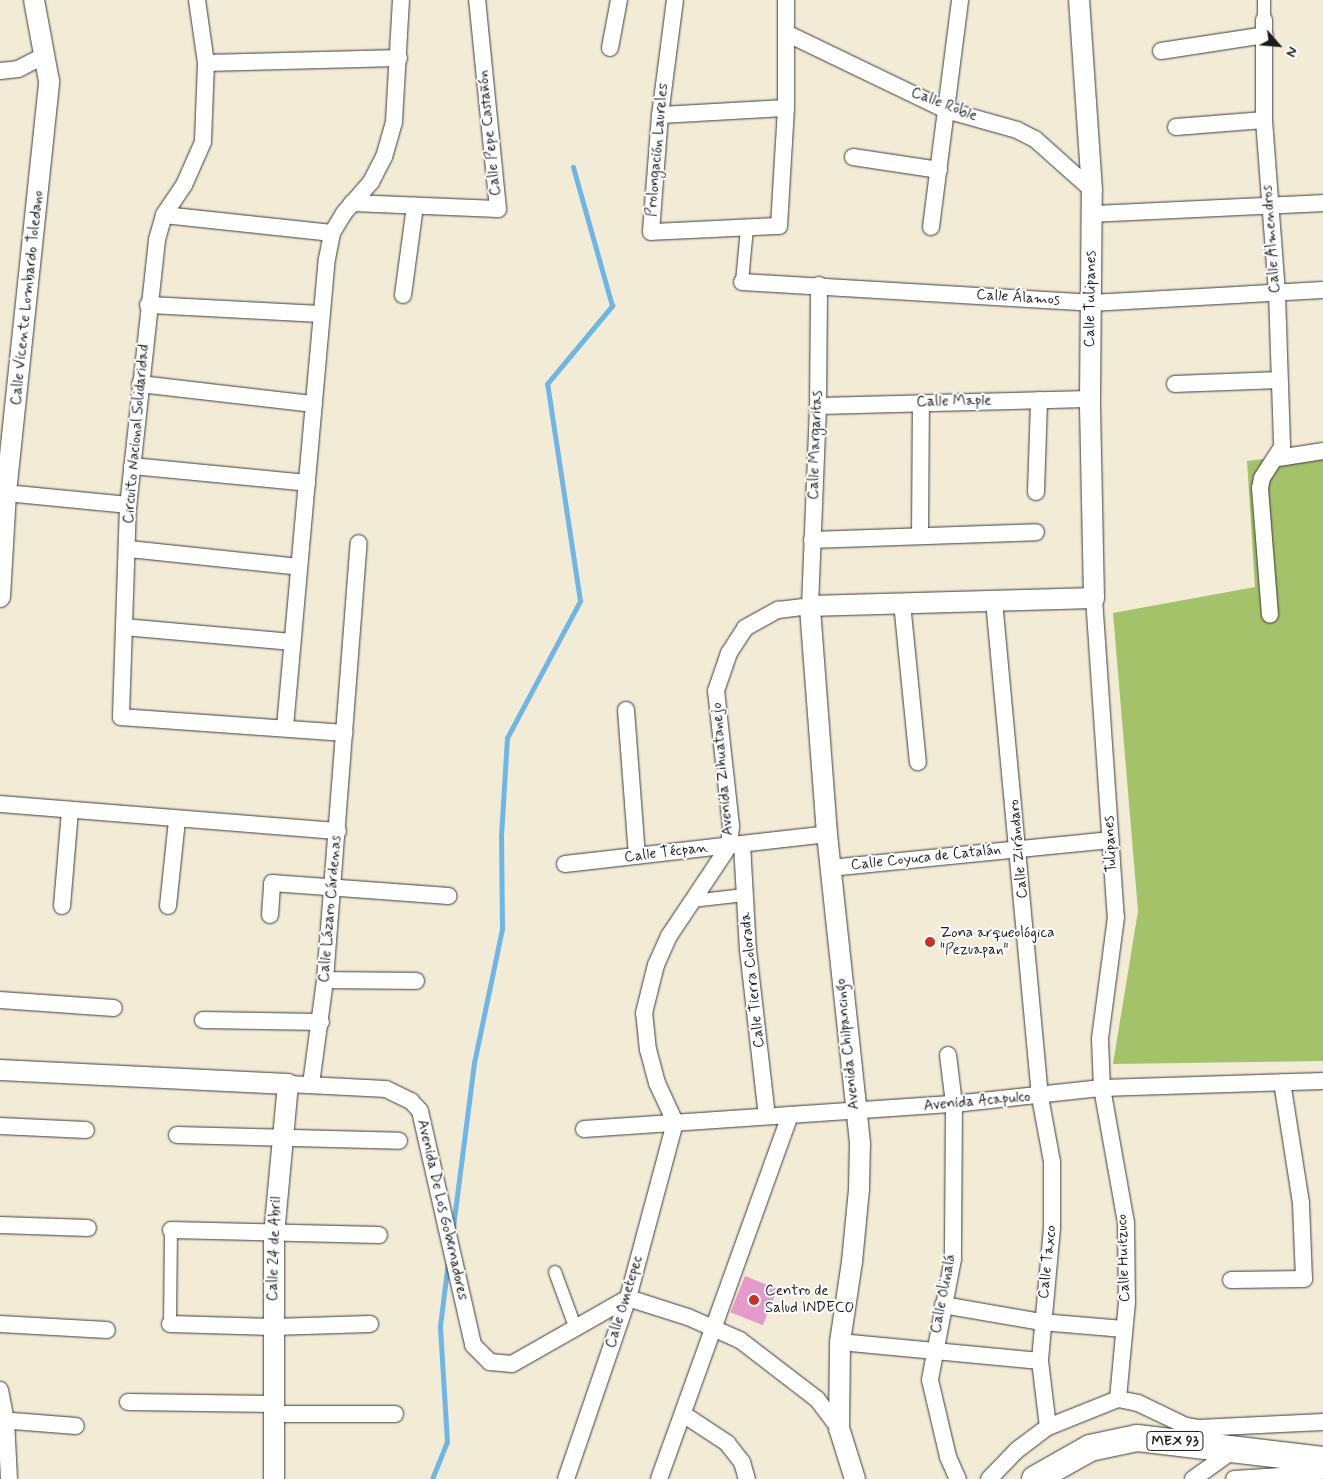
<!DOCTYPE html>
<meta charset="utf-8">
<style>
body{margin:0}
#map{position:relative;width:1323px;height:1479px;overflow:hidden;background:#f2ecd7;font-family:Mynerve,sans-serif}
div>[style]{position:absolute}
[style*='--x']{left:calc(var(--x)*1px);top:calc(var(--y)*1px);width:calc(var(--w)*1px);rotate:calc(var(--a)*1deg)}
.green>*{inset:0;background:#a4c269}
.stream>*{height:4.5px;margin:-2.25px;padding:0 2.25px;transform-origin:2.25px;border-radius:2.25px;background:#6db6e5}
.building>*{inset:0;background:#e49bcc;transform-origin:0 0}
.roads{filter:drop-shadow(0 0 1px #3c3b38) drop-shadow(0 0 1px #3c3b38)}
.pedestrian>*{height:12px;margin:-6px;padding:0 6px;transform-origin:6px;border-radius:6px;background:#fff}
.minor>*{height:16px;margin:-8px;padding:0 8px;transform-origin:8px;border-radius:8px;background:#fff}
.tertiary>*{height:20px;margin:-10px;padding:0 10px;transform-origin:10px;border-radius:10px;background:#fff}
.primary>*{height:26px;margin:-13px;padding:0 13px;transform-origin:13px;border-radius:13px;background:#fff}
.dots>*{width:14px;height:14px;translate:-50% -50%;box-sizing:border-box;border:2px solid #fff;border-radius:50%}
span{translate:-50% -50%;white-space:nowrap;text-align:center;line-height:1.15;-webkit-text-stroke:4px #fff;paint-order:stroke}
.shield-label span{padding:1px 4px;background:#fff;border:1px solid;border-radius:4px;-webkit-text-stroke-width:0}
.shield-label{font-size:14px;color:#1c1c1c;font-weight:700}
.street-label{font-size:15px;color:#1c1c1c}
.poi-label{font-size:15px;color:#1c1c1c}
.left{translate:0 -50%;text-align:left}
.north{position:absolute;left:1253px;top:20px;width:50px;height:50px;-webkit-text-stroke:4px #fff;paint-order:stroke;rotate:117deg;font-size:14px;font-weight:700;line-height:20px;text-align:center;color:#1c1c1c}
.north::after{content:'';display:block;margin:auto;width:18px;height:22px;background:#1c1c1c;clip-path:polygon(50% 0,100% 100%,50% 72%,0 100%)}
</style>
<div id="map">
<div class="green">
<div style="clip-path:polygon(1323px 451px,1323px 1061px,1113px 1064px,1138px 911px,1113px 613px,1255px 587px,1247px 461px)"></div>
</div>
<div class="stream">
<div style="--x:453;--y:1227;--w:165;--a:-82.7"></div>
<div style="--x:474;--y:1063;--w:137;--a:-78.2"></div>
<div style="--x:502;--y:929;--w:93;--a:-90.6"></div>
<div style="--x:501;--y:836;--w:98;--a:-86.5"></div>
<div style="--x:507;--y:738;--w:155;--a:-61.9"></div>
<div style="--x:580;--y:601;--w:219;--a:-98.6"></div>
<div style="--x:547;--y:384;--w:102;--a:-50.2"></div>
<div style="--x:612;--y:306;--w:144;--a:-105.7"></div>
<div style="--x:432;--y:1479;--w:40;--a:-68"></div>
<div style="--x:447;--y:1442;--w:116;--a:-93.5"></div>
<div style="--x:440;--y:1326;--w:64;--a:-82.9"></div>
</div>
<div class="building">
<div style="left:745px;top:1276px;width:35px;height:39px;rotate:22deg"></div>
</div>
<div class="roads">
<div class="pedestrian">
<div style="--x:1264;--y:20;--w:20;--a:-90"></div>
<div style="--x:742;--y:282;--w:54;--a:-84.7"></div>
<div style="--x:692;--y:901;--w:53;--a:-6.5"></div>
<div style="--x:555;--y:1272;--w:61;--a:69.8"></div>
<div style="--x:170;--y:1324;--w:94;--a:-89.4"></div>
</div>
<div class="minor">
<div style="--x:197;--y:0;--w:64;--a:81.9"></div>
<div style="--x:206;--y:63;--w:79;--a:92.2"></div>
<div style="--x:203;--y:142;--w:47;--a:113.8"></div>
<div style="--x:184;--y:185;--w:36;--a:124"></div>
<div style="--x:164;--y:215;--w:26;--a:106"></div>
<div style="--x:157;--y:240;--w:267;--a:96.2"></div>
<div style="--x:128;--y:505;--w:212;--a:91.9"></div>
<div style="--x:121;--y:717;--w:224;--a:4.1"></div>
<div style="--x:675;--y:0;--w:116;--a:97.4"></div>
<div style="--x:660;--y:115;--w:117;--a:94.4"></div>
<div style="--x:651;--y:232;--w:128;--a:-2.7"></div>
<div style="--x:779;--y:226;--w:118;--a:-86.6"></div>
<div style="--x:786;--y:108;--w:108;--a:-90"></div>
<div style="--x:1264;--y:20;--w:100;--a:90"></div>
<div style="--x:1264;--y:120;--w:173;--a:85.7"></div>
<div style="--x:1277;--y:293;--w:154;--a:88.1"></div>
<div style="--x:1282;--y:447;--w:37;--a:123"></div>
<div style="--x:1262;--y:478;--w:10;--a:101"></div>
<div style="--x:1260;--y:488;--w:127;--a:85.5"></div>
<div style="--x:786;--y:33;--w:178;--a:25.7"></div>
<div style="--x:946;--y:110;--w:74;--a:15.7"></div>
<div style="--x:1017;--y:130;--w:20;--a:27"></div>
<div style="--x:1035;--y:139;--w:76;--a:41.8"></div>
<div style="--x:610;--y:48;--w:49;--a:-79.4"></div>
<div style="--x:1161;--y:51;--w:105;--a:-8.7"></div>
<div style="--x:206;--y:63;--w:193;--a:-1.5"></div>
<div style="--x:0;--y:71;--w:18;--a:-6"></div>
<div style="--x:18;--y:69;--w:30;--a:-27"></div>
<div style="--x:660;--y:115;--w:126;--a:-3.2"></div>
<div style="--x:1176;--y:127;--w:88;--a:-4.5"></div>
<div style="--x:853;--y:157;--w:87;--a:8.6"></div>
<div style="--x:352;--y:203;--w:146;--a:2.4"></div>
<div style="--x:498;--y:209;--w:210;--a:-95.7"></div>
<div style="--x:1092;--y:214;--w:231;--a:-2.7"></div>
<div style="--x:164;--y:215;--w:169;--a:6.1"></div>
<div style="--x:931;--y:227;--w:229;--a:-82.7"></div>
<div style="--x:742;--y:282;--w:350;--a:3.4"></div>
<div style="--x:1091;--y:303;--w:232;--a:-3.2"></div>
<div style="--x:403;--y:295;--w:90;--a:-82.3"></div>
<div style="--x:148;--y:305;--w:174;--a:3"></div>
<div style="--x:140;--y:384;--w:175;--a:6.6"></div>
<div style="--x:1175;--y:384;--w:104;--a:-2.2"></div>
<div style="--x:818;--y:406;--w:272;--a:-1.5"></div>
<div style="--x:1278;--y:458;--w:46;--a:-8.8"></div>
<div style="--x:132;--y:466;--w:176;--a:5.5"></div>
<div style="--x:1036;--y:492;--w:92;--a:-88.1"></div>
<div style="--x:6;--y:493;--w:123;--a:5.6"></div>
<div style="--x:920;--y:536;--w:133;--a:-89.6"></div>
<div style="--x:812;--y:540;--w:224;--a:-2"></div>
<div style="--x:129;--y:549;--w:171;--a:6"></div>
<div style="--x:1094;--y:598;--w:320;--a:86.1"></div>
<div style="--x:1116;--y:917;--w:123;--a:97.5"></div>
<div style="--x:1100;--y:1039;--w:49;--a:87.7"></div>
<div style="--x:1102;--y:1088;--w:137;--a:79.9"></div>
<div style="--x:1126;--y:1223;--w:79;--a:89.3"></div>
<div style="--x:1127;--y:1302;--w:97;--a:95.3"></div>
<div style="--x:994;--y:601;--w:498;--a:84.7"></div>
<div style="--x:1040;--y:1097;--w:66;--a:79.5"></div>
<div style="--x:1052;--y:1162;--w:66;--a:90"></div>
<div style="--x:1052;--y:1228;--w:134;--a:95.2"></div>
<div style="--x:1040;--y:1361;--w:66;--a:83.1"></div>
<div style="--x:902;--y:603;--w:160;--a:84.3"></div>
<div style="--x:124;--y:627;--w:169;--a:5.1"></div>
<div style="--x:626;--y:710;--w:146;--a:85.7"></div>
<div style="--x:285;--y:727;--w:470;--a:-84.9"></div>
<div style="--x:327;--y:259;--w:26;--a:-79"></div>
<div style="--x:332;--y:233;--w:23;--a:-59"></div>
<div style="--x:344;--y:213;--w:41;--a:-48.9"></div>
<div style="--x:371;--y:182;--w:28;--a:-63"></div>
<div style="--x:384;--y:157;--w:37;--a:-74"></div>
<div style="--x:394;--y:121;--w:121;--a:-86.7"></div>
<div style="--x:0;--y:804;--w:339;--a:4.6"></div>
<div style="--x:742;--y:844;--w:106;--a:86.8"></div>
<div style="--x:748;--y:950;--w:167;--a:83.5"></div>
<div style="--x:565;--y:864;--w:264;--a:-6.5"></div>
<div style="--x:830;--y:868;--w:282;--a:-5.7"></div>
<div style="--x:62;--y:906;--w:95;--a:-85.2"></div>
<div style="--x:168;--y:906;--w:86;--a:-84"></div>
<div style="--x:270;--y:915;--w:32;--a:-86"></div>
<div style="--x:272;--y:883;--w:177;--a:4.2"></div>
<div style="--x:325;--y:980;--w:91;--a:0.6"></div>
<div style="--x:0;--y:1000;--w:114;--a:4"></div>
<div style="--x:203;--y:1020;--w:118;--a:1"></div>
<div style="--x:948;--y:1055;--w:49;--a:83"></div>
<div style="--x:954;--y:1104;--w:155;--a:90.4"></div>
<div style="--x:953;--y:1259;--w:123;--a:100.8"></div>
<div style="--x:930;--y:1380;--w:79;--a:76.8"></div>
<div style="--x:948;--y:1457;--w:24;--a:66"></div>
<div style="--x:288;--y:1084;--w:98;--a:2.9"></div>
<div style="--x:386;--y:1089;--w:28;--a:26"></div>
<div style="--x:411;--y:1101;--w:13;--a:48"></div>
<div style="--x:420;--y:1111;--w:240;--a:77.2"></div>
<div style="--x:473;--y:1345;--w:24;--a:45"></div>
<div style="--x:490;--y:1362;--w:22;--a:5"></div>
<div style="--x:512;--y:1364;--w:133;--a:-29.6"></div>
<div style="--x:628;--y:1298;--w:63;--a:17.6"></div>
<div style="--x:688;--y:1317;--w:57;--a:23.9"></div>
<div style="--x:740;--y:1340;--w:97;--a:37.5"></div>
<div style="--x:817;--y:1399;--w:36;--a:53"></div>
<div style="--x:311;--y:1084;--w:105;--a:-82.3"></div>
<div style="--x:325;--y:980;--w:438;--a:-85.6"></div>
<div style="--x:0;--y:1126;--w:86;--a:2.7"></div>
<div style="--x:584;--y:1129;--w:371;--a:-3.9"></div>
<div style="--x:954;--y:1104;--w:149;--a:-6.2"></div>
<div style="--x:1102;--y:1088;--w:221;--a:-1.8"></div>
<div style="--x:177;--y:1135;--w:222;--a:1.5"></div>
<div style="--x:0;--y:1225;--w:88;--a:2"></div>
<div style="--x:171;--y:1230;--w:208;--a:1.4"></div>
<div style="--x:1231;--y:1280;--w:73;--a:-0.8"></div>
<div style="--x:1304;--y:1279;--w:76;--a:-92.3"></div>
<div style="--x:1301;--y:1203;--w:122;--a:-98.9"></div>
<div style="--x:943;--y:1305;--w:99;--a:9.8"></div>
<div style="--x:1041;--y:1322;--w:83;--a:4.8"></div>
<div style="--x:0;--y:1324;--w:107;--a:3.2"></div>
<div style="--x:170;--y:1324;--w:103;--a:1.7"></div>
<div style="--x:273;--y:1327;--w:97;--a:-1.8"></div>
<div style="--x:840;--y:1342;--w:201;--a:5.4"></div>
<div style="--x:0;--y:1390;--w:31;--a:79"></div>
<div style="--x:6;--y:1420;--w:59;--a:87.1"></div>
<div style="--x:128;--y:1402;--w:146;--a:0.8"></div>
<div style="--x:274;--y:1414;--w:121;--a:0"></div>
<div style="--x:683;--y:1414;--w:53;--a:33.4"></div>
<div style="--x:727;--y:1443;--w:24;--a:52"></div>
<div style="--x:742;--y:1462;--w:18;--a:74"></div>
<div style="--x:0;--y:1420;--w:76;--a:4.5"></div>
<div style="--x:566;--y:1479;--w:191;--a:-71.1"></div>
<div style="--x:628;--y:1298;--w:182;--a:-75"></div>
<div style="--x:675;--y:1122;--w:43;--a:-114.8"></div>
<div style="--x:657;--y:1083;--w:34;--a:-105"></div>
<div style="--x:648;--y:1050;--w:37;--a:-96"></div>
<div style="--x:644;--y:1013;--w:49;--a:-76"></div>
<div style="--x:656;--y:965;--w:32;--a:-66"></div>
<div style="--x:669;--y:936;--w:108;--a:-56.3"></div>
<div style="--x:729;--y:846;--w:20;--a:-84"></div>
<div style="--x:731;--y:826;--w:136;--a:-96.3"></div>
<div style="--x:716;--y:691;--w:40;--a:-71.1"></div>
<div style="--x:729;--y:653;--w:30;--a:-57"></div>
<div style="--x:745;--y:628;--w:38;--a:-29"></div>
<div style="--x:778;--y:610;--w:32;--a:-7"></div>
<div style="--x:810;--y:606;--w:200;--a:-87.7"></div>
<div style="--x:818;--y:406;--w:121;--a:-89.5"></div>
<div style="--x:659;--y:1479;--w:387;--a:-70.2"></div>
<div style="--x:989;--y:1479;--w:40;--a:-46"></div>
<div style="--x:1017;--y:1450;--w:39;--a:-37"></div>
<div style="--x:1048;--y:1427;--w:75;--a:-21.8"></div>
<div style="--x:1118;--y:1399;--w:20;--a:11"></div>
<div style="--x:1138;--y:1403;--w:53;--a:25.6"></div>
<div style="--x:1186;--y:1426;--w:12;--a:9"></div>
<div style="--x:1198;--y:1428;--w:125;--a:-2.7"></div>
<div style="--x:1193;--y:1479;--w:52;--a:-35.5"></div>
<div style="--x:1234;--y:1479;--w:78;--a:-3.7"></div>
<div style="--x:1312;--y:1474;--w:12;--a:-20"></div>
</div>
<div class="tertiary">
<div style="--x:0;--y:597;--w:104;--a:-86.7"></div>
<div style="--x:6;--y:493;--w:414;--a:-84"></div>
<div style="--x:49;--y:81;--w:82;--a:-100.5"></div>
<div style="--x:0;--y:1070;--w:288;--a:2.8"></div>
<div style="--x:288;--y:1084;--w:151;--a:95.3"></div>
<div style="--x:274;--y:1234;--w:245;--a:90"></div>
<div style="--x:855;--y:1479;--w:53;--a:-107.4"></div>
<div style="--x:839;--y:1428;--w:86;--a:-89.3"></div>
<div style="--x:840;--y:1342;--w:81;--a:-81.5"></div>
<div style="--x:852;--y:1262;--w:73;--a:-84.5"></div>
<div style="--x:859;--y:1189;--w:46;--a:-88.8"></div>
<div style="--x:860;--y:1143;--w:311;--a:-96.1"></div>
<div style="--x:827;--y:834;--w:229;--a:-94.3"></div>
<div style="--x:810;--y:606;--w:284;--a:-1.6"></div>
<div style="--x:1094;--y:598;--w:199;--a:-91.2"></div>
<div style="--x:1090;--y:399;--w:209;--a:-89.5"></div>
<div style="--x:1092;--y:190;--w:190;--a:-93.9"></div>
</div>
<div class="primary">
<div style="--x:1035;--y:1479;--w:63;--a:-29.4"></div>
<div style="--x:1090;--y:1448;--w:48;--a:-12"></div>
<div style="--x:1137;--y:1438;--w:187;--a:6.7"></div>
</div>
</div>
<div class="dots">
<div style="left:930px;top:942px;background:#c8321e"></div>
<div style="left:754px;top:1300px;background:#c8321e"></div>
</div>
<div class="shield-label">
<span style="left:1175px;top:1441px">MEX 93</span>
</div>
<div class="street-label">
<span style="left:944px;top:105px;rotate:21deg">Calle Roble</span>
<span style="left:490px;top:133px;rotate:-96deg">Calle Pepe Castañón</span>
<span style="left:658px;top:150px;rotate:-85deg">Prolongación Laureles</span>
<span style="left:1272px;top:239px;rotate:-94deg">Calle Almendros</span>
<span style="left:28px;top:298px;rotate:-84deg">Calle Vicente Lombardo Toledano</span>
<span style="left:1018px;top:298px;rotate:4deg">Calle Álamos</span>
<span style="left:1091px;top:299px;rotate:-89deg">Calle Tulipanes</span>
<span style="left:954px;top:402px;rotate:-1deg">Calle Maple</span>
<span style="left:137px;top:434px;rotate:-85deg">Circuito Nacional Solidaridad</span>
<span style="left:816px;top:445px;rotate:-88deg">Calle Margaritas</span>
<span style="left:723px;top:769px;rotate:-95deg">Avenida Zihuatanejo</span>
<span style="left:1111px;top:844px;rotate:-93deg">Tulipanes</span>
<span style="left:1019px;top:849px;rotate:-95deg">Calle Zirándaro</span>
<span style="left:666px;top:853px;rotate:-7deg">Calle Técpan</span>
<span style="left:926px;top:858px;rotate:-6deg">Calle Coyuca de Catalán</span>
<span style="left:331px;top:909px;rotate:-85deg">Calle Lázaro Cárdenas</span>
<span style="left:753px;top:980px;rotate:-96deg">Calle Tierra Colorada</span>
<span style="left:848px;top:1044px;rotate:-96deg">Avenida Chilpancingo</span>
<span style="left:977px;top:1102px;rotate:-5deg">Avenida Acapulco</span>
<span style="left:442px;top:1210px;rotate:77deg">Avenida De Los Gobernadores</span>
<span style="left:275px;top:1249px;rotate:-88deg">Calle 24 de Abril</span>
<span style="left:1124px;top:1258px;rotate:-92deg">Calle Huitzuco</span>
<span style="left:1048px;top:1262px;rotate:-84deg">Calle Taxco</span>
<span style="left:944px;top:1294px;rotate:-79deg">Calle Olinalá</span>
<span style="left:625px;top:1302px;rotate:-73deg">Calle Ometepec</span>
</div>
<div class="poi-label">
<span class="left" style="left:940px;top:942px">Zona arqueológica<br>"Pezuapan"</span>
<span class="left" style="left:765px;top:1300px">Centro de<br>Salud INDECO</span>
</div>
<div class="north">N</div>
</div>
